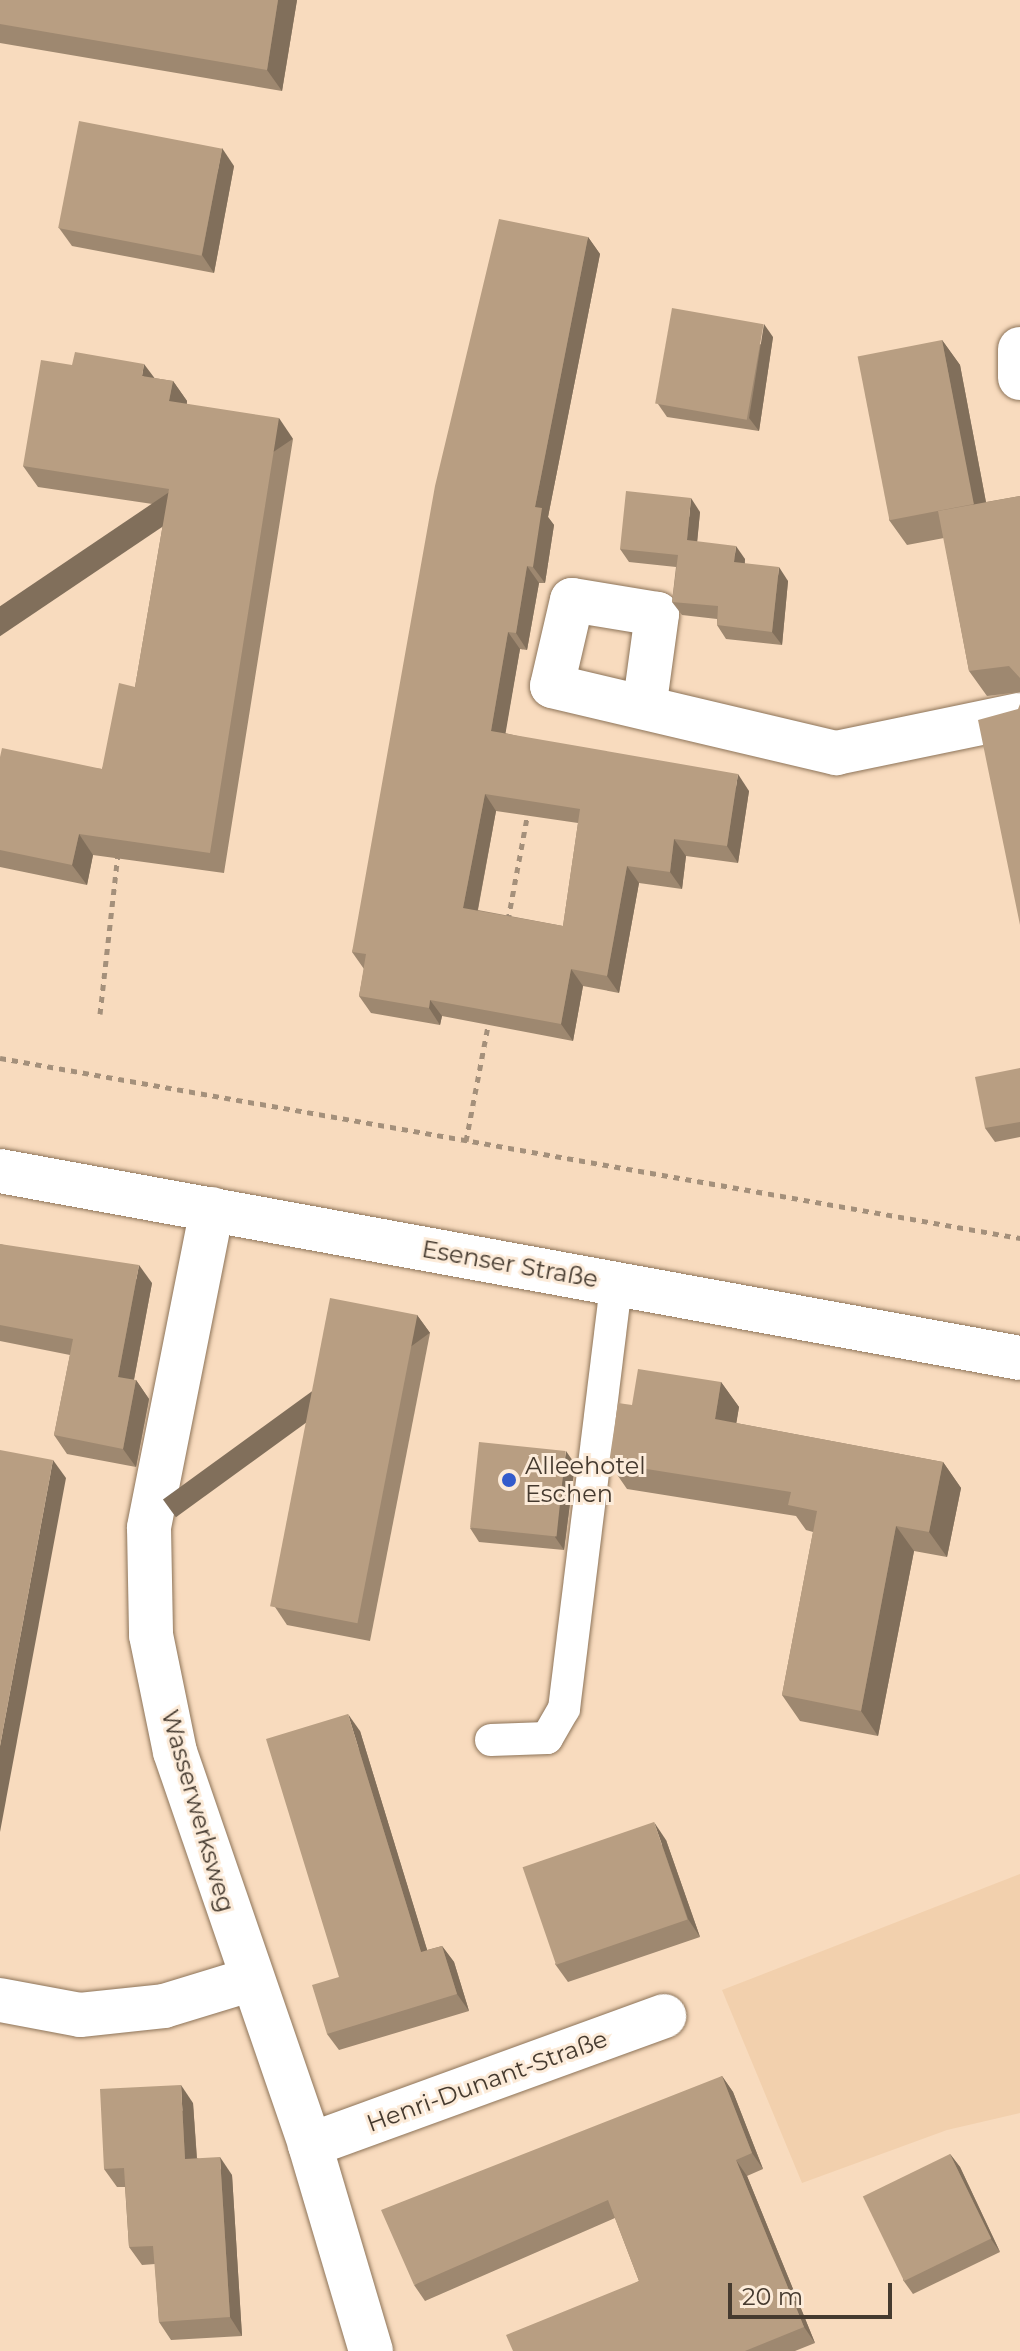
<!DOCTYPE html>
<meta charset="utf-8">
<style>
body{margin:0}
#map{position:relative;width:1020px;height:2351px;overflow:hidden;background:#f8dbbe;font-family:Montserrat,sans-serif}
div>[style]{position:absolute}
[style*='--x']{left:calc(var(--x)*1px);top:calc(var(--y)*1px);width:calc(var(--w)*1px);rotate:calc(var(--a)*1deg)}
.built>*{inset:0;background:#f2d0ad}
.path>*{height:5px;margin-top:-2.5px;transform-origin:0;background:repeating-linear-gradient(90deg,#a4907b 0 6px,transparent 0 12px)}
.roads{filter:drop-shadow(0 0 2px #8d7459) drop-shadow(0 0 2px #8d7459)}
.lane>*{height:32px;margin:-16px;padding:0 16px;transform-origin:16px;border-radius:16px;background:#fff}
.street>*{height:44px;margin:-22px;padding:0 22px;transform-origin:22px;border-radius:22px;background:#fff}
.primary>*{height:44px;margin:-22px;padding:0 22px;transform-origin:22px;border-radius:22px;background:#fff}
.wall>*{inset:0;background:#9e8870}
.shaded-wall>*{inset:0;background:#816f5b;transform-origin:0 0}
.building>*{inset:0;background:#b89e82;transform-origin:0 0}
.dots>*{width:22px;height:22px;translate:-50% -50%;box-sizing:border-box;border:4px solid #fcebd9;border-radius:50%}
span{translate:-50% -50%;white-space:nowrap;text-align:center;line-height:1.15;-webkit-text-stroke:6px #fcebd9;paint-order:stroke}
.street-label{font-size:24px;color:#453a2f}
.poi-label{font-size:24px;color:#453a2f}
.left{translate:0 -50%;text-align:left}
.scale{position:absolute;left:728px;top:2283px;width:164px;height:36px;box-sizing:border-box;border:4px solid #453a2f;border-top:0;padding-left:10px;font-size:24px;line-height:28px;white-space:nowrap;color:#453a2f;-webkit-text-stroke:6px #fcebd9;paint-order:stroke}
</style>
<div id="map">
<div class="built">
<div style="clip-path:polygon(1020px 1874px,1020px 2113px,947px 2130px,802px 2183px,722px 1990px)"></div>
</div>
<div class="path">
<div style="--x:508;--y:920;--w:110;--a:-79.5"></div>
<div style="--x:100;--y:1014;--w:162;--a:-83.6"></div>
<div style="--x:0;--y:1058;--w:1036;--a:10.01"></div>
<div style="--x:466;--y:1141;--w:123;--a:-79.2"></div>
</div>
<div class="roads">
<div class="lane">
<div style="--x:491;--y:1740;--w:56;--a:-2"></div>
<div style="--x:547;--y:1738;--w:34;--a:-60"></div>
<div style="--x:564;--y:1709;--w:429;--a:-83"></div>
</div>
<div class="street">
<div style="--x:1020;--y:349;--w:29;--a:90"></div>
<div style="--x:645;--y:702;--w:89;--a:-82.2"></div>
<div style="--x:657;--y:614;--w:86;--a:-170.6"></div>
<div style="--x:572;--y:600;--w:88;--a:103.1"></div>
<div style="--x:552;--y:686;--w:292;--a:13.3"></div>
<div style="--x:836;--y:753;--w:188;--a:-11.7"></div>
<div style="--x:212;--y:1209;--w:325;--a:101.2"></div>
<div style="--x:149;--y:1528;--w:107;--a:88.9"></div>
<div style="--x:151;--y:1635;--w:119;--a:78.4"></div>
<div style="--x:175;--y:1752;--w:416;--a:71"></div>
<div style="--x:310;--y:2145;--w:215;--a:73.5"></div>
<div style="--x:0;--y:2000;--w:81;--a:10.6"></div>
<div style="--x:80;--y:2015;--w:84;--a:-6.1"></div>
<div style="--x:164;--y:2006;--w:89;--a:-17"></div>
<div style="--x:310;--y:2145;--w:377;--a:-20"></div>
</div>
<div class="primary">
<div style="--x:0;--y:1171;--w:1037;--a:10.39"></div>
</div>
</div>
<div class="wall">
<div style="clip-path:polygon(0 0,297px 0,282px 91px,0 43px)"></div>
<div style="clip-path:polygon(234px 166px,214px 273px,72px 246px,59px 228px)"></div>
<div style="clip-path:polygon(evenodd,588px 237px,600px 254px,548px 517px,554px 525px,545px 583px,539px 583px,527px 650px,520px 649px,505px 733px,749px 791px,738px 863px,686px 856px,682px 889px,639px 883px,619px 993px,583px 986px,573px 1041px,442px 1016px,440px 1025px,371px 1013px,359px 996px,364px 969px,352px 952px,588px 237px,496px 811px,578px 823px,563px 926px,478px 910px,496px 811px)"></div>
<div style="clip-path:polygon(773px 337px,759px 431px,667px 417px,658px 404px)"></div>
<div style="clip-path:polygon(942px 340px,960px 365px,986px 502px,1020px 496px,1020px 692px,987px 696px,969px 671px,944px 538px,907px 545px,889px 520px)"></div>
<div style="clip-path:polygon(154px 378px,173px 381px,187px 401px,187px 404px,293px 439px,224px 873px,93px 855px,87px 885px,0 867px,0 757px,102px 769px,135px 687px,166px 506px,38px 487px,23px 466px)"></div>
<div style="clip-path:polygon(700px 512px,697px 542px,745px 559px,745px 564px,788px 581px,782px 645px,726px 639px,717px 625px,717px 619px,682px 615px,672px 602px,676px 567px,629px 562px,620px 549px)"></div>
<div style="clip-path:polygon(1020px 1068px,1020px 1137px,995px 1142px,985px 1128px)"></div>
<div style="clip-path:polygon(0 1244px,152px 1283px,134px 1380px,136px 1380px,149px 1399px,136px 1467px,67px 1454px,54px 1435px,70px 1355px,0 1341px)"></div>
<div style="clip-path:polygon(417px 1315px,430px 1333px,370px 1641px,287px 1625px,275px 1607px)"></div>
<div style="clip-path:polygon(721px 1382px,739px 1407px,736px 1423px,943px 1462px,961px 1488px,947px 1557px,914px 1551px,878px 1736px,800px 1721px,782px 1695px,813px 1532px,806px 1530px,796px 1516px,627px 1489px,609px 1463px,632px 1405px)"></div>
<div style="clip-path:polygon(575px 1464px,564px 1550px,479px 1542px,470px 1528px)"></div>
<div style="clip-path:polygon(360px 1731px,427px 1950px,442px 1946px,454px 1962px,469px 2011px,339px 2050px,327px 2034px,339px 1977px)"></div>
<div style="clip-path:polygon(666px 1840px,700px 1937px,568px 1982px,555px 1964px)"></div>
<div style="clip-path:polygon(722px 2076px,733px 2092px,763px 2169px,747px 2176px,815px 2343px,795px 2351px,513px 2351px,639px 2281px,615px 2218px,425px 2301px,414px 2285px)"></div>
<div style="clip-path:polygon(193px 2103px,197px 2158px,232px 2175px,242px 2336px,171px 2340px,159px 2322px,155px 2264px,142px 2265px,129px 2247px,125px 2187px,117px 2187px,104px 2169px)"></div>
<div style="clip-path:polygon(950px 2154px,960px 2167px,1000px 2252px,913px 2294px,903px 2280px)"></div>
</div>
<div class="shaded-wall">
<div style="clip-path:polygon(278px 0,297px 0,282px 91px,267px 70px)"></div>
<div style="clip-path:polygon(222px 148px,234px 166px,214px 273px,202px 255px)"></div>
<div style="clip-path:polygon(588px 237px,600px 254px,548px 517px,554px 525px,545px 583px,533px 567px,535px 507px)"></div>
<div style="clip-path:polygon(764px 324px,773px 337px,759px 431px,749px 418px)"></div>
<div style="clip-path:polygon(942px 340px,960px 365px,991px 529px,973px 504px)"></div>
<div style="clip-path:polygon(144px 364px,159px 384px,142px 376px)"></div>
<div style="clip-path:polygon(173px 381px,187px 401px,184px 421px,169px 401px)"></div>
<div style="left:279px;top:418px;width:25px;height:440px;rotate:56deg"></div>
<div style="clip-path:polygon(691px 498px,700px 512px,696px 554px,687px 540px)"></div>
<div style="clip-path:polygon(736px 546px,745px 559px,743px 576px,734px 562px)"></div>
<div style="clip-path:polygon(527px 566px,539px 583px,527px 650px,516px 633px)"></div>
<div style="clip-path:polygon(779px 567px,788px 581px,782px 645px,772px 632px)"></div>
<div style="clip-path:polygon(508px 632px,520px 649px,503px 748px,491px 731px)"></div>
<div style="clip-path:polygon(738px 774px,749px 791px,738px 863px,727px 846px)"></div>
<div style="clip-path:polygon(485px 794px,496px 811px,475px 924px,463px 908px)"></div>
<div style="clip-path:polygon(79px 834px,93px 855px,87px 885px,72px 865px)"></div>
<div style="clip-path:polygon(674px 839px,686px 856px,682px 889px,670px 872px)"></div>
<div style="clip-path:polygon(627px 866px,639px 883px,619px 993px,607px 976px)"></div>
<div style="clip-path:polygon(571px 969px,583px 986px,573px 1041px,561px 1024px)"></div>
<div style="clip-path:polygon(430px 1000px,442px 1016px,440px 1025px,429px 1008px)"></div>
<div style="clip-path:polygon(139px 1265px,152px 1283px,131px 1395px,118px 1377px)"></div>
<div style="left:417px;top:1315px;width:22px;height:314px;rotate:54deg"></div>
<div style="clip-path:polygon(136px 1380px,149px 1399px,136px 1467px,123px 1449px)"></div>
<div style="clip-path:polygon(721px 1382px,739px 1407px,733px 1444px,715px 1419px)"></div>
<div style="clip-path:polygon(566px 1451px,575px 1464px,564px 1550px,555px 1537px)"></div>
<div style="clip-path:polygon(53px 1460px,66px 1478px,0 1832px,0 1746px)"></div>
<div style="clip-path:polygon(943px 1462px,961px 1488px,947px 1557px,929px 1532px)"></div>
<div style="clip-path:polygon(896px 1526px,914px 1551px,878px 1736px,861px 1711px)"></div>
<div style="clip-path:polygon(348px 1714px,360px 1731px,433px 1969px,421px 1952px)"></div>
<div style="clip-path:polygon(654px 1822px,666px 1840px,700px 1937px,688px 1919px)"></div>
<div style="clip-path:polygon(442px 1946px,454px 1962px,469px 2011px,457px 1994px)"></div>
<div style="clip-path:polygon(722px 2076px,733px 2092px,763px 2169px,752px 2153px)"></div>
<div style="clip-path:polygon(181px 2085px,193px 2103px,198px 2177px,185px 2159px)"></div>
<div style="clip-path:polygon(950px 2154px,960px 2167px,1000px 2252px,991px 2239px)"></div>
<div style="clip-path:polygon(220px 2157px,232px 2175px,242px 2336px,230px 2317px)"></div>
<div style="clip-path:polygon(736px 2160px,747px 2176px,815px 2343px,804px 2327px)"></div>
</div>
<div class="building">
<div style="clip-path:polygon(0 0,278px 0,267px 70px,0 24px)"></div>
<div style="left:79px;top:121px;width:146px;height:109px;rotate:11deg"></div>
<div style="clip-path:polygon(evenodd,499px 219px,588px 237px,535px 507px,542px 508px,533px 567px,527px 566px,516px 633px,508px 632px,491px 731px,738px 774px,727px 846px,674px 839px,670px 872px,627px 866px,607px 976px,571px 969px,561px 1024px,430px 1000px,429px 1008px,359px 996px,366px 954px,352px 952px,435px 486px,499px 219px,485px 794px,580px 809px,563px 926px,463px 908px,485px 794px)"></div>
<div style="left:672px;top:308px;width:93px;height:97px;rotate:10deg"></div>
<div style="left:942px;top:340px;width:167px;height:86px;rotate:79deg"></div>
<div style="clip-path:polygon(75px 352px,144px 364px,142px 376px,173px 381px,169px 401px,279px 418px,210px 853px,79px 834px,72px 865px,0 850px,0 757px,2px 748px,102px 769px,119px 683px,135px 687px,169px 489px,23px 466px,41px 360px,72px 365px)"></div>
<div style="clip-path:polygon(626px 491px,691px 498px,687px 540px,736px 546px,734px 562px,779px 567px,772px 632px,717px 625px,718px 606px,672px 602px,678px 555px,620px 549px)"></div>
<div style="clip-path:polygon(1020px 496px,1020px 678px,1009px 666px,969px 671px,938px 511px)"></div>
<div style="clip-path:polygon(1020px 704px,1020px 925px,978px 720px,1018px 709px)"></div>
<div style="clip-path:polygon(1020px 1068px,1020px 1122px,985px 1128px,975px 1077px)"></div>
<div style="clip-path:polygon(0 1244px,139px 1265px,118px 1377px,136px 1380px,123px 1449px,54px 1435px,73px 1339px,0 1325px)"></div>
<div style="left:330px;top:1298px;width:89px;height:314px;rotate:11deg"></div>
<div style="clip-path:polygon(638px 1369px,721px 1382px,715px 1419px,943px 1462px,929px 1532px,896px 1526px,861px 1711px,782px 1695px,817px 1511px,788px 1505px,791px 1492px,609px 1463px,618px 1403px,632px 1405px)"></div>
<div style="left:479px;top:1442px;width:87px;height:86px;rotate:6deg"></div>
<div style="clip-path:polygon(0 1450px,53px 1460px,0 1746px)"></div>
<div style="clip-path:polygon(348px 1714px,421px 1952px,442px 1946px,457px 1994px,327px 2034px,312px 1985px,339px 1977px,266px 1739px)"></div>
<div style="left:654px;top:1822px;width:103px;height:139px;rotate:71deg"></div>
<div style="clip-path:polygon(722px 2076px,752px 2153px,736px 2160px,804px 2327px,745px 2351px,513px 2351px,506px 2335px,639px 2281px,608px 2200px,414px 2285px,381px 2210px)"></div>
<div style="clip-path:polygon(181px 2085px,185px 2159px,220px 2157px,230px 2317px,159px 2322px,153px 2246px,129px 2247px,124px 2168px,104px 2169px,100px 2089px)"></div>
<div style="left:950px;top:2154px;width:94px;height:97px;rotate:64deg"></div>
</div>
<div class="dots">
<div style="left:509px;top:1480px;background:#335bcb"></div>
</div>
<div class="street-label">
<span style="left:510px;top:1264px;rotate:10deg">Esenser Straße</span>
<span style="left:198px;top:1811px;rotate:74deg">Wasserwerksweg</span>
<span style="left:487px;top:2081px;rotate:-20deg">Henri-Dunant-Straße</span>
</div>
<div class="poi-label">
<span class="left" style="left:525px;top:1480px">Alleehotel<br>Eschen</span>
</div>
<div class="scale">20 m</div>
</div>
